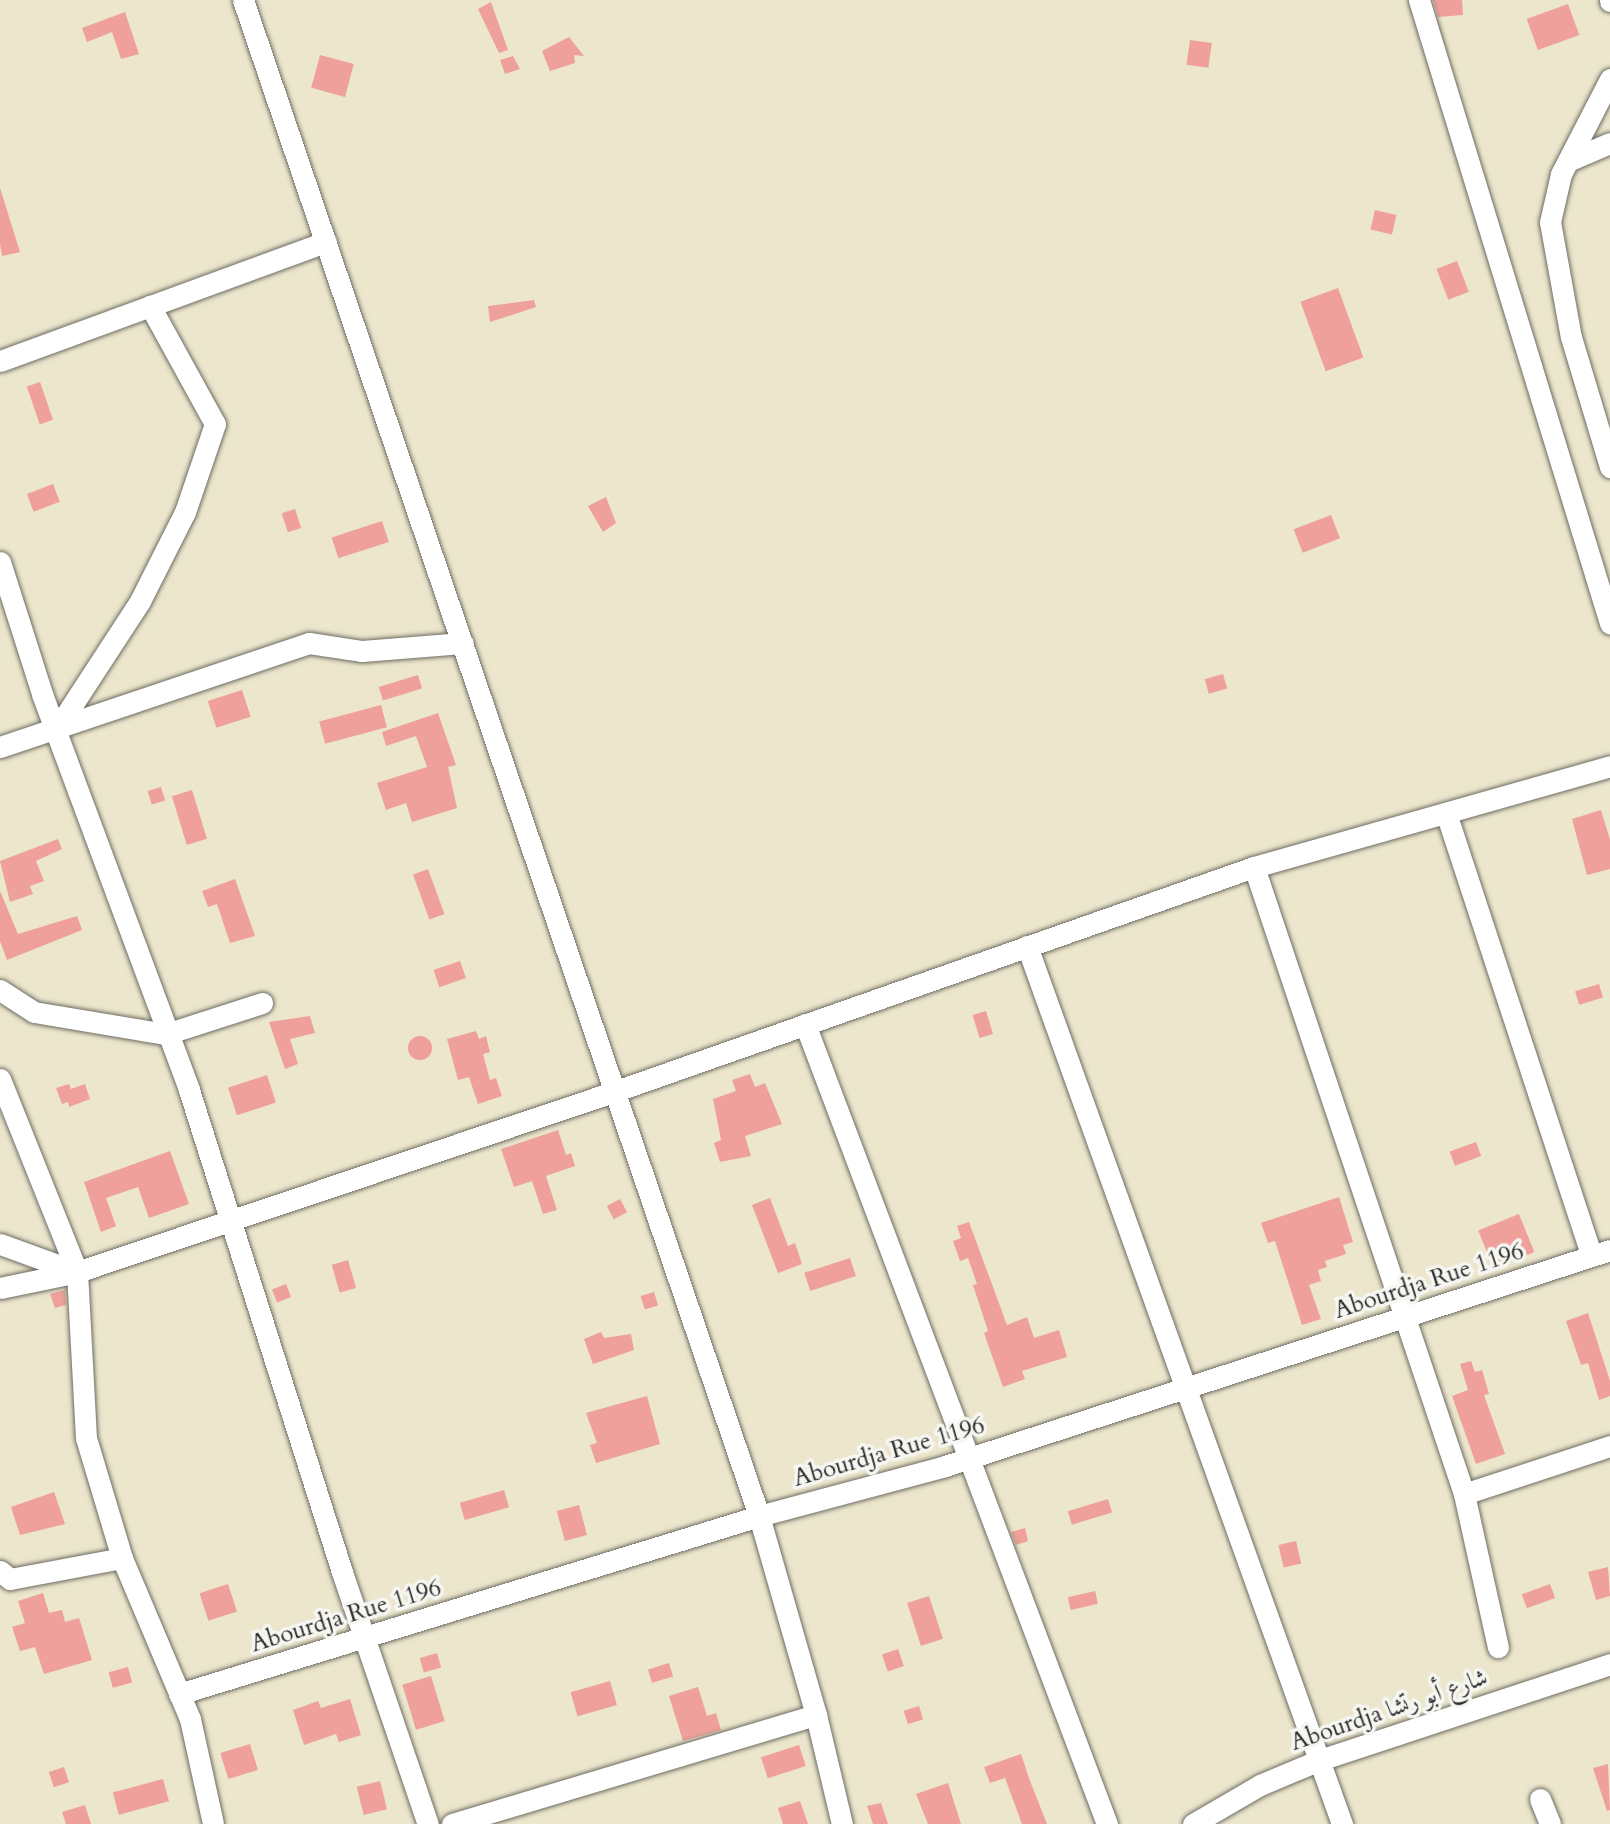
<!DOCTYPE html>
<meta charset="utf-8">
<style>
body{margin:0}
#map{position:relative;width:1610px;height:1824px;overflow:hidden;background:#ebe6cc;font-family:Cardo,Amiri,serif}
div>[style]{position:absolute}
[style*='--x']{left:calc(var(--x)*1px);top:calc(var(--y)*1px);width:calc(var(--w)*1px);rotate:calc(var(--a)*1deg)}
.building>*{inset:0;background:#efa09b;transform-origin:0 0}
.round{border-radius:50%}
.roads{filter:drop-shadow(0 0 2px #6e6c63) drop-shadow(0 0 2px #6e6c63)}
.street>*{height:21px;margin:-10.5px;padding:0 10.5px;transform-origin:10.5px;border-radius:10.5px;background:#fff}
span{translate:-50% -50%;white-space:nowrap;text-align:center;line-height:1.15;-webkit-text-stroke:7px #f6f6f2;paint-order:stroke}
.street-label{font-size:24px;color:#2b2b2b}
</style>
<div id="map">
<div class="building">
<div style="clip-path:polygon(1433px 0,1462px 0,1463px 15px,1438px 17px)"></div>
<div style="clip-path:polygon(491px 2px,508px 50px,499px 53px,478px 9px)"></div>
<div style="left:1568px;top:4px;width:33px;height:44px;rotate:70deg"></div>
<div style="clip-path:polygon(125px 12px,139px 54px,121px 59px,112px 32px,87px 42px,82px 28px)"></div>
<div style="clip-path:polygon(569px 37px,584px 56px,574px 55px,575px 63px,550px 71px,542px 51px)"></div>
<div style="left:1190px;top:40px;width:22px;height:25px;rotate:8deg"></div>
<div style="left:320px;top:55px;width:35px;height:34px;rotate:15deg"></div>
<div style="clip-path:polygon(513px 56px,520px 69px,505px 74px,500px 60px)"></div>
<div style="clip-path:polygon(0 188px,20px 252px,2px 256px,0 244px)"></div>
<div style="left:1375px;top:210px;width:22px;height:20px;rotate:13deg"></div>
<div style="left:1457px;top:261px;width:33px;height:22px;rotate:69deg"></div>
<div style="left:1338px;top:288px;width:74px;height:40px;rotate:70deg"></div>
<div style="clip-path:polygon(534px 300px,536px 307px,490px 322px,488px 306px)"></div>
<div style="left:40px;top:382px;width:40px;height:14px;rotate:71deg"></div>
<div style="left:53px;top:484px;width:19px;height:28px;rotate:69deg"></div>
<div style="clip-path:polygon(606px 497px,616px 523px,603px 532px,588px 506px)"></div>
<div style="left:295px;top:509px;width:20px;height:14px;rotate:72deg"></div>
<div style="left:1331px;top:515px;width:25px;height:40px;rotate:69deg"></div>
<div style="left:382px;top:521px;width:22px;height:53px;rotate:72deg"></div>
<div style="left:1223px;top:674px;width:15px;height:19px;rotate:74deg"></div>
<div style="left:418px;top:675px;width:14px;height:41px;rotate:73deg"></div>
<div style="left:242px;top:690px;width:28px;height:36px;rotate:72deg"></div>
<div style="left:381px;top:705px;width:23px;height:64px;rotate:75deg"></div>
<div style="clip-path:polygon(438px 713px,456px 765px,448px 767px,457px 808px,412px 822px,406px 803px,386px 810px,377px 783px,427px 767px,416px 736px,386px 746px,382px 732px)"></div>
<div style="left:161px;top:787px;width:14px;height:14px;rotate:73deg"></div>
<div style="left:192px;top:790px;width:51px;height:21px;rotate:73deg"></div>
<div style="clip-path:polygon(1601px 810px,1610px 840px,1610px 869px,1587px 875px,1572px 819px)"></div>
<div style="clip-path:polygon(58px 839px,62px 849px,36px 861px,44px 881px,30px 886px,33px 894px,10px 902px,0 861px)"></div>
<div style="left:428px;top:869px;width:48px;height:16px;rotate:70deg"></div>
<div style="clip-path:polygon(235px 879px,255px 936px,230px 943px,217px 904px,208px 907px,202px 891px)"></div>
<div style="clip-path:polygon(0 891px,18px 934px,77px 916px,82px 930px,7px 960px,0 941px)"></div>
<div style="left:460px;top:961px;width:18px;height:28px;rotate:71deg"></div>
<div style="left:1599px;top:984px;width:14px;height:25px;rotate:73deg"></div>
<div style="left:986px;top:1011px;width:24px;height:14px;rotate:73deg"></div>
<div style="clip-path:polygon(310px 1016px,315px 1033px,290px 1039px,298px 1064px,285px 1069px,269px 1022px)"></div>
<div style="clip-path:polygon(476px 1031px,479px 1039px,486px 1036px,490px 1052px,483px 1054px,490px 1080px,496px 1078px,502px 1096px,478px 1104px,469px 1077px,458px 1080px,447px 1039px)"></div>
<div class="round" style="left:408px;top:1036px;width:24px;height:24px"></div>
<div style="clip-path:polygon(750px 1074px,755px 1087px,765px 1083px,782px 1124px,745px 1136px,751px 1156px,720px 1162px,714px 1143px,721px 1140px,713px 1099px,736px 1091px,732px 1080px)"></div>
<div style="left:267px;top:1075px;width:29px;height:41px;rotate:72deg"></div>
<div style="clip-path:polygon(69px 1084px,71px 1089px,85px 1084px,90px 1099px,69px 1107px,68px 1102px,62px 1104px,56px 1088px)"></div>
<div style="clip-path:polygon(558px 1130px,566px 1155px,571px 1153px,575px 1166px,546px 1176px,557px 1210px,543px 1214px,532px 1181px,514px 1187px,501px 1149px)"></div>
<div style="left:1476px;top:1142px;width:15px;height:28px;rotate:70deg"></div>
<div style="clip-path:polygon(170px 1151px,189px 1204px,149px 1218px,138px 1187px,106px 1198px,116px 1226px,101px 1232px,84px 1182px)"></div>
<div style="clip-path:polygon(1339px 1197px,1353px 1242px,1343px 1245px,1346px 1254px,1325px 1261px,1327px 1267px,1318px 1270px,1321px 1281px,1309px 1285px,1321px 1319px,1302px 1325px,1275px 1241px,1268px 1243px,1261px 1223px)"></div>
<div style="clip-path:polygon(770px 1198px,788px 1246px,795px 1243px,802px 1264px,778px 1273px,752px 1205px)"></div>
<div style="left:620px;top:1199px;width:15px;height:15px;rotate:62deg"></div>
<div style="left:1519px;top:1214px;width:41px;height:44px;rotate:68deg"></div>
<div style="clip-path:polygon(969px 1222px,1007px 1325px,1027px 1317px,1034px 1338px,1059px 1330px,1067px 1357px,1022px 1371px,1025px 1379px,1003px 1387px,984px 1333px,988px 1331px,973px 1285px,977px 1284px,968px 1258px,960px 1261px,953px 1241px,961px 1238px,957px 1226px)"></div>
<div style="left:850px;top:1258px;width:19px;height:48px;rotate:72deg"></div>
<div style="left:348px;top:1260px;width:29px;height:17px;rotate:74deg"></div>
<div style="left:286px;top:1284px;width:14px;height:15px;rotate:69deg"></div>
<div style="clip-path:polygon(65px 1290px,66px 1305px,55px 1308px,50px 1294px)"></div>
<div style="left:654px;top:1292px;width:14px;height:14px;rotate:73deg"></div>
<div style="clip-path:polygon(1588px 1313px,1610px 1381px,1610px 1396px,1599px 1400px,1588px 1363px,1581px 1365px,1566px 1321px)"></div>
<div style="clip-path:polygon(601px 1332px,604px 1338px,631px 1334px,634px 1350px,593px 1364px,584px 1339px)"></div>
<div style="clip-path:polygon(1471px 1361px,1475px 1372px,1482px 1370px,1489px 1394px,1484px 1395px,1505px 1454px,1476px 1464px,1452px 1396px,1468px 1390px,1460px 1364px)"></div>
<div style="clip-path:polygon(647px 1396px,660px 1444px,596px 1463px,590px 1445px,597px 1443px,586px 1413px)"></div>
<div style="left:504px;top:1490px;width:18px;height:46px;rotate:74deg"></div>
<div style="clip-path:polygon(54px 1492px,65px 1524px,20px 1535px,11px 1507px)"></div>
<div style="left:1108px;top:1499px;width:14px;height:42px;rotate:73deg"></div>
<div style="left:579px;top:1505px;width:31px;height:23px;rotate:75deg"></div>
<div style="clip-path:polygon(1025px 1528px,1028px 1541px,1016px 1545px,1011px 1532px)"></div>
<div style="left:1296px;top:1541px;width:23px;height:18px;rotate:77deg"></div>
<div style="clip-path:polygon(1608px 1567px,1610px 1596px,1596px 1600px,1588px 1572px)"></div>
<div style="left:228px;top:1584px;width:29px;height:30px;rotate:72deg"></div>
<div style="left:1550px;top:1584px;width:15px;height:30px;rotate:70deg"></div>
<div style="left:1095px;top:1591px;width:13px;height:28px;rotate:77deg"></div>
<div style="clip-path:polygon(43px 1593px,49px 1613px,62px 1610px,65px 1622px,79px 1618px,92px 1660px,44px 1674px,35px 1647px,20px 1651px,12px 1627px,25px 1623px,18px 1601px)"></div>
<div style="left:929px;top:1596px;width:45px;height:23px;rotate:72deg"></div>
<div style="left:898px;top:1649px;width:18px;height:17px;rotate:71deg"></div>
<div style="left:437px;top:1653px;width:15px;height:18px;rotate:74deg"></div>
<div style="left:669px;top:1663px;width:14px;height:22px;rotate:73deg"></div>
<div style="left:128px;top:1667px;width:16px;height:20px;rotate:75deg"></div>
<div style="left:431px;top:1676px;width:47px;height:30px;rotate:73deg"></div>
<div style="left:610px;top:1681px;width:25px;height:41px;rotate:74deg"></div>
<div style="clip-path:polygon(698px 1687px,707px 1716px,716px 1713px,721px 1730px,683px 1741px,669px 1696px)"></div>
<div style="clip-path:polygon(350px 1699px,361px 1735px,339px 1742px,336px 1734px,304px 1745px,293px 1710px,318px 1701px,321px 1708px)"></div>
<div style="left:919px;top:1706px;width:14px;height:16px;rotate:73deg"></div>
<div style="left:250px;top:1744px;width:27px;height:31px;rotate:73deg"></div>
<div style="left:799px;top:1745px;width:22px;height:40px;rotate:72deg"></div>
<div style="clip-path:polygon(1021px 1754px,1030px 1781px,1047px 1824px,1022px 1824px,1005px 1778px,990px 1783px,984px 1767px)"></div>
<div style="clip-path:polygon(1608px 1764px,1610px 1810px,1607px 1811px,1593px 1768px)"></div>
<div style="left:64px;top:1767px;width:16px;height:16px;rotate:72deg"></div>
<div style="left:163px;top:1779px;width:23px;height:52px;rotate:75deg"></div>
<div style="left:380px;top:1781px;width:29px;height:24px;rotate:76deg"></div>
<div style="clip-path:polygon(948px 1783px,961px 1824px,928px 1824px,916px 1794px)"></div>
<div style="clip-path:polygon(800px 1801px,808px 1824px,783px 1824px,778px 1808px)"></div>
<div style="clip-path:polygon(881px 1803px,888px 1824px,873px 1824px,867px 1806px)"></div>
<div style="clip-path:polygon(85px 1805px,91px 1824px,66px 1824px,62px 1812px)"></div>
</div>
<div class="roads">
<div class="street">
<div style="--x:243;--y:0;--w:1601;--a:71.2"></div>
<div style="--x:759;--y:1516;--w:207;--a:74"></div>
<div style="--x:816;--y:1715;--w:112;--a:76.6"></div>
<div style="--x:1419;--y:0;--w:652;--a:72.96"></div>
<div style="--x:1610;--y:0;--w:1;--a:90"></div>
<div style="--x:1610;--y:79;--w:107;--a:117.3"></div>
<div style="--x:1561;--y:174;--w:49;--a:102.9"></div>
<div style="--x:1550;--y:222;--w:117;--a:79.7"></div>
<div style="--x:1571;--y:337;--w:136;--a:73.3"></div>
<div style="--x:1570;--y:160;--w:43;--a:-23"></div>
<div style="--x:0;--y:361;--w:347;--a:-20.1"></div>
<div style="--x:0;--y:562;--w:139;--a:72.3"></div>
<div style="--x:42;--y:694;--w:422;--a:69.6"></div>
<div style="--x:189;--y:1090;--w:506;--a:72.39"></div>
<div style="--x:342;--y:1572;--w:266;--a:71.2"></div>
<div style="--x:56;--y:730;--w:154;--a:-56.9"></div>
<div style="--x:140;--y:601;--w:100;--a:-63.2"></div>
<div style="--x:185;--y:512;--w:93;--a:-71.2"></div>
<div style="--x:215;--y:424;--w:135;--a:-118.8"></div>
<div style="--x:0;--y:747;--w:326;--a:-18.6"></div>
<div style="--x:309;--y:643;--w:54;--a:8.6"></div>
<div style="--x:362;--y:651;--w:101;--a:-4.5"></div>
<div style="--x:1446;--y:813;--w:466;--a:71.8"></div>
<div style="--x:1254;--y:867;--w:661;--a:71.48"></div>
<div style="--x:1464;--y:1494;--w:157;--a:77.5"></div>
<div style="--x:1027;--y:946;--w:933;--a:70.26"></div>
<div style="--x:0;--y:990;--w:40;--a:32.9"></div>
<div style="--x:34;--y:1012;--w:134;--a:9.5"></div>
<div style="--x:166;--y:1034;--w:101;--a:-17.9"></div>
<div style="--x:805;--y:1024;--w:855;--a:69.32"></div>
<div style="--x:0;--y:1079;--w:208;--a:68.2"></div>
<div style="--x:77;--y:1272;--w:166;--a:86.9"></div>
<div style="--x:86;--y:1438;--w:125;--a:73.3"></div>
<div style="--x:122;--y:1558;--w:175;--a:67.1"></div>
<div style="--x:190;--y:1719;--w:107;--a:77.6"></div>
<div style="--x:0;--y:1244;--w:82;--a:20"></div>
<div style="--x:77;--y:1272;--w:569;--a:-18.56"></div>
<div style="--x:616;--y:1091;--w:676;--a:-19.35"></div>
<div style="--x:1254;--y:867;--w:370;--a:-15.8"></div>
<div style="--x:0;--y:1288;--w:79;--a:-11.7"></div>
<div style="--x:1464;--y:1494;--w:154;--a:-18.2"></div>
<div style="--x:0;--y:1571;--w:13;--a:39"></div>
<div style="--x:10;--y:1579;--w:114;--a:-10.6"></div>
<div style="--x:179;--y:1694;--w:607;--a:-17.06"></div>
<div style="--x:759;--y:1516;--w:193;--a:-15"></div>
<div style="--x:945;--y:1466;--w:699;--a:-17.99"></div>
<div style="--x:1540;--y:1799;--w:27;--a:68"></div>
<div style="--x:452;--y:1824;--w:380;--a:-16.7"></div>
<div style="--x:1193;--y:1824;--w:78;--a:-30.2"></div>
<div style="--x:1260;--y:1785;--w:62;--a:-22.8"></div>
<div style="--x:1317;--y:1761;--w:309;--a:-18.3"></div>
</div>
</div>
<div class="street-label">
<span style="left:1429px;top:1281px;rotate:-18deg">Abourdja Rue 1196</span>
<span style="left:889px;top:1452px;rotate:-16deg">Abourdja Rue 1196</span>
<span style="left:346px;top:1616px;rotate:-17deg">Abourdja Rue 1196</span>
<span style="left:1389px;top:1710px;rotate:-19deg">Abourdja شارع أبو رتشا</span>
</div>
</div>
